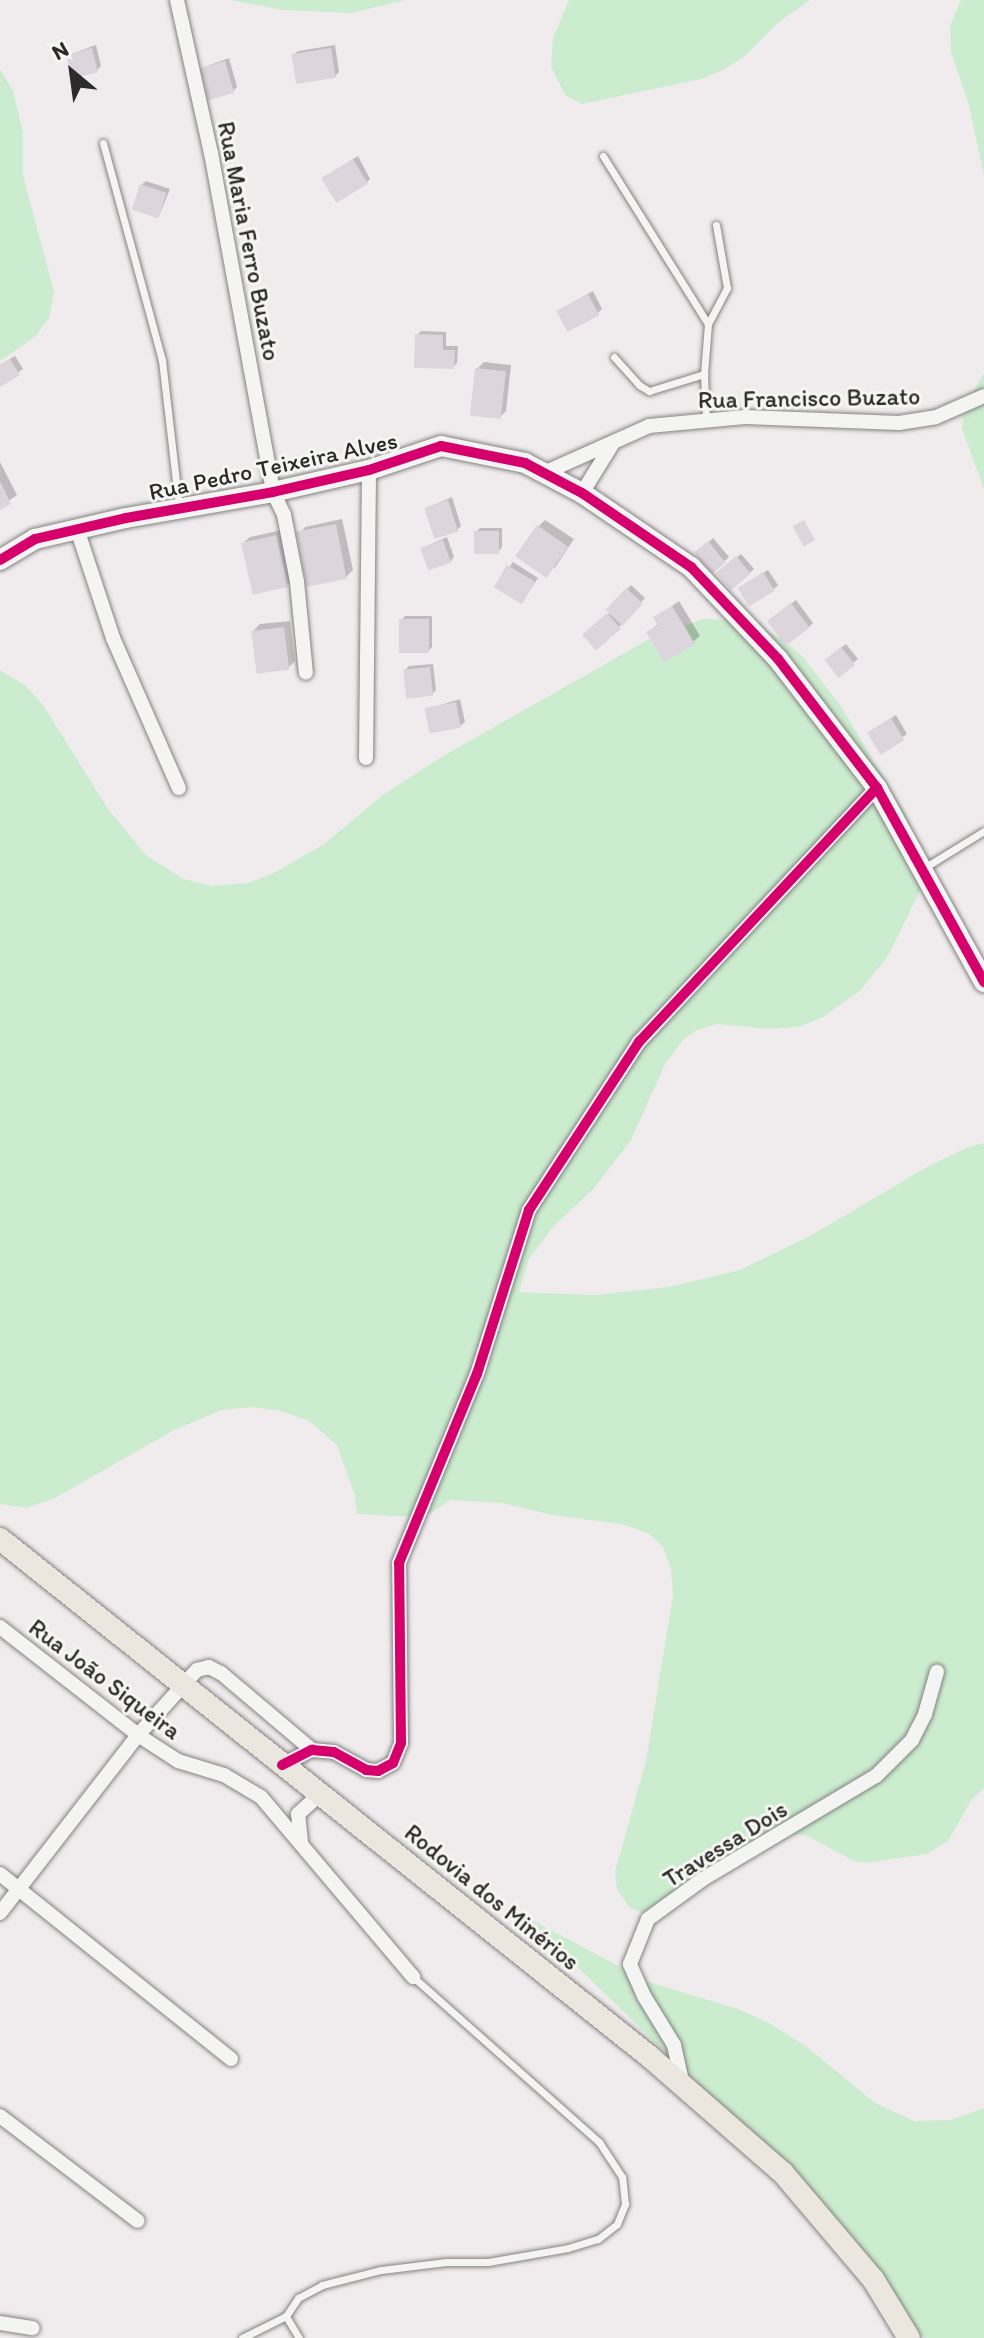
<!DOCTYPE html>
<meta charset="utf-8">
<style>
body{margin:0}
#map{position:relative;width:984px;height:2338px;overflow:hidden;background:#f0ecee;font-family:Itim,sans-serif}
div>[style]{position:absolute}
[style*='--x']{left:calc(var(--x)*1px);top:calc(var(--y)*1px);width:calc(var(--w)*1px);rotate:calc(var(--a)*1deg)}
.green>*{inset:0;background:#cbecce}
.shadow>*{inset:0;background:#0003;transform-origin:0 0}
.building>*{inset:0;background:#ddd5dc;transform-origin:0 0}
.roads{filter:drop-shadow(0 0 2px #848283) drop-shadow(0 0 2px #848283)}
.lane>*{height:7px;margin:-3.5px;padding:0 3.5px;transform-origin:3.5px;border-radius:3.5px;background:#f4f4f2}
.street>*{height:14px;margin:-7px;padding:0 7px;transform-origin:7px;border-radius:7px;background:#f4f4f2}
.secondary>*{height:20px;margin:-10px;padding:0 10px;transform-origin:10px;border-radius:10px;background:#f4f4f2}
.primary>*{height:22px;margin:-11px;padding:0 11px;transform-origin:11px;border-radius:11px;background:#ece7de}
.cycleway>*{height:10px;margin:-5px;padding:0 5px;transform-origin:5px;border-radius:5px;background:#d6006c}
span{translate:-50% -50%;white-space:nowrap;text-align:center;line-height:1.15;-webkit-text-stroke:6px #f6f6f2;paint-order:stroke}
.street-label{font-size:24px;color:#2b2b2b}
.north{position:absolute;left:32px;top:32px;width:80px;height:80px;-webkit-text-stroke:6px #f6f6f2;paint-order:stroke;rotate:331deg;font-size:22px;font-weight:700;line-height:32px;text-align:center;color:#2b2b2b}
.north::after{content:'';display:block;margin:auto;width:28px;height:36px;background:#2b2b2b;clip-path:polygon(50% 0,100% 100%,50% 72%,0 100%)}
</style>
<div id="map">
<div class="green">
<div style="clip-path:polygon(230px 0,406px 0,351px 13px,282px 10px)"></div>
<div style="clip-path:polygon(569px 0,810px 0,779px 22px,745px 56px,721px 71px,701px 79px,582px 104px,565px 95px,551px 66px,553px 38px)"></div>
<div style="clip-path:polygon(961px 0,984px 0,984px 176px,969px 105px,951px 52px,950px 26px)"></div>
<div style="clip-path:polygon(0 69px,13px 91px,23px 132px,23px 175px,54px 292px,49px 318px,36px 336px,0 361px)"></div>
<div style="clip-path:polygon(984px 373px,984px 489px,962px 429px,964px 407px)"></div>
<div style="clip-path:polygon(704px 619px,736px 620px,757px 626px,782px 639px,802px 656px,840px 705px,906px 814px,923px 861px,920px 891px,888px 956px,860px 991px,823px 1017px,799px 1027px,767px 1029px,717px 1024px,697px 1030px,683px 1040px,665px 1064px,631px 1140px,594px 1188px,552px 1228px,529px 1259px,519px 1292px,595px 1295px,668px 1287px,740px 1270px,812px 1235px,925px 1168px,966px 1148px,984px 1143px,984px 1788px,972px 1799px,948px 1841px,927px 1854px,865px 1863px,852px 1860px,805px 1835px,790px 1834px,679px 1901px,644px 1913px,629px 1907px,617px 1889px,615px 1872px,646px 1761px,673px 1595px,671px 1569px,663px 1547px,648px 1533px,621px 1524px,553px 1515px,502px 1503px,450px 1500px,431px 1513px,413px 1517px,357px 1514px,355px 1496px,337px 1445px,309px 1421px,281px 1411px,252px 1407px,222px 1410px,174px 1430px,55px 1498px,26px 1508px,0 1504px,0 670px,26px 686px,43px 705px,108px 809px,146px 855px,183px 879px,211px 886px,248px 883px,274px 873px,324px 844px,383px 795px,438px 759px,658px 634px)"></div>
<div style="clip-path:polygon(526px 1917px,649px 1982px,738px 2009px,771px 2024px,807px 2047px,875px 2103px,914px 2121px,951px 2120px,984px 2108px,984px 2338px,926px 2338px,916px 2334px,854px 2239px,836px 2218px)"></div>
</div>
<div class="shadow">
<div style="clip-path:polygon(96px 45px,101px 66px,97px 70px,68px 55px)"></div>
<div style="clip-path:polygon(335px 45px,339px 72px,335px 76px,293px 55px,298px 51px)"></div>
<div style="clip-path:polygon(229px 58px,237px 87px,233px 91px,202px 68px)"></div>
<div style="clip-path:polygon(358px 156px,370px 179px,366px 183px,324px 177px)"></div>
<div style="clip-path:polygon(146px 181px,170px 189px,159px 216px,141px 185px)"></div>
<div style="clip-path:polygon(593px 291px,602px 309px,598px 313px,559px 310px)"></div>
<div style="clip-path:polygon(421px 331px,446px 332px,446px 346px,458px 346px,457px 363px,453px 367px,417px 335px)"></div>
<div style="clip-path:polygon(15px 356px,23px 369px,0 385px,0 365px)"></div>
<div style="clip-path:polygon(484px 362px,511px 365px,506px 411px,499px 418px,477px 369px)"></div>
<div style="clip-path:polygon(0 462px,17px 495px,0 507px)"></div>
<div style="clip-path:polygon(452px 497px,461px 526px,457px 530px,427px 508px)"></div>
<div style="clip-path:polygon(342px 519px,353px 570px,346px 577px,299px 534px,305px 527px)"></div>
<div style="clip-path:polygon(545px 520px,574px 539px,554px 569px,538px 527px)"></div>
<div style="clip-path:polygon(480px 528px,502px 528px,502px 547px,498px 552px,476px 532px)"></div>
<div style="clip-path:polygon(282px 530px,293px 579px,287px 585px,243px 543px,250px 537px)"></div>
<div style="clip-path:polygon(447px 537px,454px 557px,450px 562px,422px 548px)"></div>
<div style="clip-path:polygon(713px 538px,729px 557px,725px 561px,701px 549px)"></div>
<div style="left:741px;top:554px;width:20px;height:29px;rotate:49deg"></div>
<div style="clip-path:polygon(513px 562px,538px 578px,525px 598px,496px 586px)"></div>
<div style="clip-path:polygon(768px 570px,778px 585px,774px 589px,744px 585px)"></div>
<div style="clip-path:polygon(631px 585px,645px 598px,623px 623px,619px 627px,589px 630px,611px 612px,608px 610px)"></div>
<div style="clip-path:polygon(796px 600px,813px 623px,809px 627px,773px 617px)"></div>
<div style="clip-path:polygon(679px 601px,700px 636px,693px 642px,648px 633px,659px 623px,656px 618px)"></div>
<div style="clip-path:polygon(405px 616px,432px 616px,432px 647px,428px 652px,401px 621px)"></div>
<div style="clip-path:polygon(290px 621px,295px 661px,288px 668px,253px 631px,260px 624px)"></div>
<div style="clip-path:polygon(846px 644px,858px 659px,838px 675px,830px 656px)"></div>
<div style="clip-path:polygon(433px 664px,436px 690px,432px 694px,405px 670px,409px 666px)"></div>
<div style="clip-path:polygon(460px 699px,465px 722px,460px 726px,428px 709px)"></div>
<div style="clip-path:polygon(896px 715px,907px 734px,881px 752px,874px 729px)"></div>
</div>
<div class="building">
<div style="left:92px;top:48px;width:25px;height:27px;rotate:76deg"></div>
<div style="left:331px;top:48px;width:30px;height:40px;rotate:81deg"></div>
<div style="left:225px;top:61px;width:33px;height:27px;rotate:74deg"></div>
<div style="left:353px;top:159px;width:29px;height:37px;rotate:59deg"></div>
<div style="left:140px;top:184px;width:28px;height:27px;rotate:18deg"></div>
<div style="left:588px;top:294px;width:24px;height:36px;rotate:62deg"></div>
<div style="clip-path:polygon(415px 334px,443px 335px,443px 350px,455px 350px,454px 369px,414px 368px)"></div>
<div style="clip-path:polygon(10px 359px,20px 375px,0 387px,0 365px)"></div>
<div style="left:475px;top:368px;width:31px;height:48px;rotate:6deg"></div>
<div style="clip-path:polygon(0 481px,11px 504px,0 510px)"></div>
<div style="left:448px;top:500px;width:33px;height:25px;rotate:72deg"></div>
<div style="left:804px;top:520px;width:23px;height:13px;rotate:61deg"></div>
<div style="left:336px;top:524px;width:56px;height:41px;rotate:79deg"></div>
<div style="left:537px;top:525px;width:38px;height:38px;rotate:35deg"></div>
<div style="left:474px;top:531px;width:25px;height:23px"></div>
<div style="left:276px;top:535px;width:53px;height:36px;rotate:77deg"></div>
<div style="left:443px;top:540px;width:24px;height:24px;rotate:71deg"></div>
<div style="left:708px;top:541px;width:28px;height:18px;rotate:51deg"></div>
<div style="left:736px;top:556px;width:23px;height:26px;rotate:50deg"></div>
<div style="left:507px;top:565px;width:33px;height:26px;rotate:31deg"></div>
<div style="left:763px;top:572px;width:22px;height:30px;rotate:58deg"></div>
<div style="left:626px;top:588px;width:23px;height:30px;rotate:43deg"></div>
<div style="left:791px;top:603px;width:31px;height:30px;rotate:53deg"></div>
<div style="clip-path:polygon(672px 606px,695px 644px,664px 662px,646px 632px,658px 625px,653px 617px)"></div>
<div style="left:607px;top:613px;width:21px;height:33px;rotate:49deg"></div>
<div style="left:429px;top:619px;width:34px;height:30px;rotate:90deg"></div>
<div style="left:284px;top:627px;width:43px;height:33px;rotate:83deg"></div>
<div style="left:841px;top:647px;width:23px;height:21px;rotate:52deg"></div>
<div style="left:430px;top:667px;width:29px;height:27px;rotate:84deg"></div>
<div style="left:456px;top:702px;width:26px;height:32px;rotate:79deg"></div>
<div style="left:891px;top:718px;width:26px;height:28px;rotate:59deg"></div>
</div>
<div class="roads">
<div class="lane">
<div style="--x:103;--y:143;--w:225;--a:74.8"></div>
<div style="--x:162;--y:360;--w:149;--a:83.4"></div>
<div style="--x:603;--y:156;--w:198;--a:58"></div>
<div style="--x:708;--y:324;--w:50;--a:94.6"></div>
<div style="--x:704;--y:374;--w:46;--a:87.5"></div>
<div style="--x:708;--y:324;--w:41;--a:-62.2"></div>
<div style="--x:727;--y:288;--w:64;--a:-99.9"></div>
<div style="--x:614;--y:357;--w:38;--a:48"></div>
<div style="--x:639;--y:385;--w:12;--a:31"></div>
<div style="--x:649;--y:391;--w:58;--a:-17.2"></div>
<div style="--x:924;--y:868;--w:70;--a:-31.7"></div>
<div style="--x:242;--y:2338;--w:49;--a:-26.6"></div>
<div style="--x:299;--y:2338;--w:26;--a:-121"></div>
<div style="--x:286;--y:2316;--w:22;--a:-56"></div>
<div style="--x:298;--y:2298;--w:27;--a:-28"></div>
<div style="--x:322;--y:2285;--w:61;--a:-14.3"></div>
<div style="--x:381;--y:2270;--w:66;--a:-6.9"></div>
<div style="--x:447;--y:2262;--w:41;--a:0"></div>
<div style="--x:488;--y:2262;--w:81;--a:-9.9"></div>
<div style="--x:568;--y:2248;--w:31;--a:-17"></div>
<div style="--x:598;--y:2239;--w:24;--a:-38"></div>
<div style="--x:617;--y:2224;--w:22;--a:-68"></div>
<div style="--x:625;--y:2204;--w:27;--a:-96"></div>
<div style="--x:622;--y:2177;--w:42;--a:-123.3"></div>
<div style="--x:599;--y:2142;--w:249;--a:-138.4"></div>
</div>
<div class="street">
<div style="--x:177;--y:0;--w:157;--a:77.5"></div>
<div style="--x:211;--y:153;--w:345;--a:79.6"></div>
<div style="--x:273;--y:492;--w:25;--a:64"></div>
<div style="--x:284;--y:515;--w:68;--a:79"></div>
<div style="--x:297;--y:582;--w:91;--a:84.4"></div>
<div style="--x:544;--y:473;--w:115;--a:-24.1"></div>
<div style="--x:649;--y:426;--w:96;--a:-5.4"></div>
<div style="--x:745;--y:417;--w:154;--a:2.2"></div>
<div style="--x:899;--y:423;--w:37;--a:-9"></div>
<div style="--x:936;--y:417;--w:52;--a:-23.6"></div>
<div style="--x:582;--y:493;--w:59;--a:-58.2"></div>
<div style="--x:77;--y:529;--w:115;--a:71.7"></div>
<div style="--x:113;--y:638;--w:164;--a:66.3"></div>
<div style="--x:366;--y:758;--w:288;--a:-89.4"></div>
<div style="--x:0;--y:1627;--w:175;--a:38"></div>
<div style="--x:138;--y:1735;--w:48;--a:33"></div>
<div style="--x:178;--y:1761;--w:48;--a:16.9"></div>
<div style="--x:224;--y:1775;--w:43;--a:30.7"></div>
<div style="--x:261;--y:1797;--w:236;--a:49.8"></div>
<div style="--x:282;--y:1765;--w:34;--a:-27"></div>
<div style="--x:312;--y:1750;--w:22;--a:5"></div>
<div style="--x:334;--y:1752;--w:37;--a:29"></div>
<div style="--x:366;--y:1770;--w:12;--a:5"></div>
<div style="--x:378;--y:1771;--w:17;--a:-28"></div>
<div style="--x:393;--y:1763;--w:22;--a:-68"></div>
<div style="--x:401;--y:1743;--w:180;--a:-90.6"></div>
<div style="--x:399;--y:1563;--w:204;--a:-67.6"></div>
<div style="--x:477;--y:1374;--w:172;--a:-72.4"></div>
<div style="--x:529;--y:1210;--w:201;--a:-56.8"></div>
<div style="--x:639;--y:1042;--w:348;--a:-46.9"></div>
<div style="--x:301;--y:1842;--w:28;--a:-96"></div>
<div style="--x:298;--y:1814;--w:31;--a:-42"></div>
<div style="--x:0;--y:1874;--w:296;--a:38.7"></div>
<div style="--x:0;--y:1913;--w:225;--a:-52.2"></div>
<div style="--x:138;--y:1735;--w:88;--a:-47.8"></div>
<div style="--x:197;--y:1670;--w:12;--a:-14"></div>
<div style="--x:209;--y:1667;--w:13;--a:27"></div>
<div style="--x:221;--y:1673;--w:119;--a:40.2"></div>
<div style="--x:683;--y:2086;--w:42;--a:-102.4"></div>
<div style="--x:674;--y:2045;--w:57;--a:-121.5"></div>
<div style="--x:644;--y:1996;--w:35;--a:-114"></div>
<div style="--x:630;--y:1964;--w:48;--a:-68.2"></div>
<div style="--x:648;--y:1919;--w:68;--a:-36"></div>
<div style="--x:703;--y:1879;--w:201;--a:-30.8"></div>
<div style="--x:876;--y:1776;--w:51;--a:-45"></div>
<div style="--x:912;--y:1740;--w:29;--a:-63"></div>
<div style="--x:925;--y:1714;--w:44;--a:-74.1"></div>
<div style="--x:0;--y:2116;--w:173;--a:37.3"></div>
<div style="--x:0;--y:2323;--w:33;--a:9"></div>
</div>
<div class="secondary">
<div style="--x:0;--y:560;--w:41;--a:-31"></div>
<div style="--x:35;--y:539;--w:93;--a:-13"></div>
<div style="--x:126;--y:518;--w:149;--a:-10"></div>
<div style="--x:273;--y:492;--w:98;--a:-12.9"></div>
<div style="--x:369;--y:470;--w:76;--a:-18.4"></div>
<div style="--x:441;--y:446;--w:86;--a:11.4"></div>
<div style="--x:525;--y:463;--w:64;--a:27.8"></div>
<div style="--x:582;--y:493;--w:132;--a:34.2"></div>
<div style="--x:691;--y:567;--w:127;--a:46.6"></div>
<div style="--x:778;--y:659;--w:163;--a:52.5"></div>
<div style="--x:877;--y:788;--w:222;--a:61.1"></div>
</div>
<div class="primary">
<div style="--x:0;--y:1539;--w:831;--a:38.55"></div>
<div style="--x:650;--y:2057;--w:176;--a:41.1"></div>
<div style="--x:783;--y:2173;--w:139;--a:49.7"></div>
<div style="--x:873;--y:2279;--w:69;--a:58.6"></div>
</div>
</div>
<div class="cycleway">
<div style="--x:0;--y:560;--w:41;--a:-31"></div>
<div style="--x:35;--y:539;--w:93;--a:-13"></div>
<div style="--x:126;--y:518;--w:149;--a:-10"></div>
<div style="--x:273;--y:492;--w:98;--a:-12.9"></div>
<div style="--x:369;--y:470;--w:76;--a:-18.4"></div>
<div style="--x:441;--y:446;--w:86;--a:11.4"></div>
<div style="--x:525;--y:463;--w:64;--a:27.8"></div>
<div style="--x:582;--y:493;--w:132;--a:34.2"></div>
<div style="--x:691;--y:567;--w:127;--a:46.6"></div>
<div style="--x:778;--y:659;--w:163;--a:52.5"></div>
<div style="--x:877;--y:788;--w:222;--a:61.1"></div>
<div style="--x:282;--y:1765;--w:34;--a:-27"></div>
<div style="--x:312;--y:1750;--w:22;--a:5"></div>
<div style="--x:334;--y:1752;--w:37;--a:29"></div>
<div style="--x:366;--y:1770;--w:12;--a:5"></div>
<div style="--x:378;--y:1771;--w:17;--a:-28"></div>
<div style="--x:393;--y:1763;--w:22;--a:-68"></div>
<div style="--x:401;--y:1743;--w:180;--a:-90.6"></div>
<div style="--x:399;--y:1563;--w:204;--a:-67.6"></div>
<div style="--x:477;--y:1374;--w:172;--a:-72.4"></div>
<div style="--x:529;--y:1210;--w:201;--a:-56.8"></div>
<div style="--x:639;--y:1042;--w:348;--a:-46.9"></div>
</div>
<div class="street-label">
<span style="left:249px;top:241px;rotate:79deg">Rua Maria Ferro Buzato</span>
<span style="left:809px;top:398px;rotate:-1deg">Rua Francisco Buzato</span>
<span style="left:273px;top:466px;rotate:-12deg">Rua Pedro Teixeira Alves</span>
<span style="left:105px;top:1679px;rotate:37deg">Rua João Siqueira</span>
<span style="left:725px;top:1844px;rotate:-32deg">Travessa Dois</span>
<span style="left:492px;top:1897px;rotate:39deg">Rodovia dos Minérios</span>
</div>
<div class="north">N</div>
</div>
